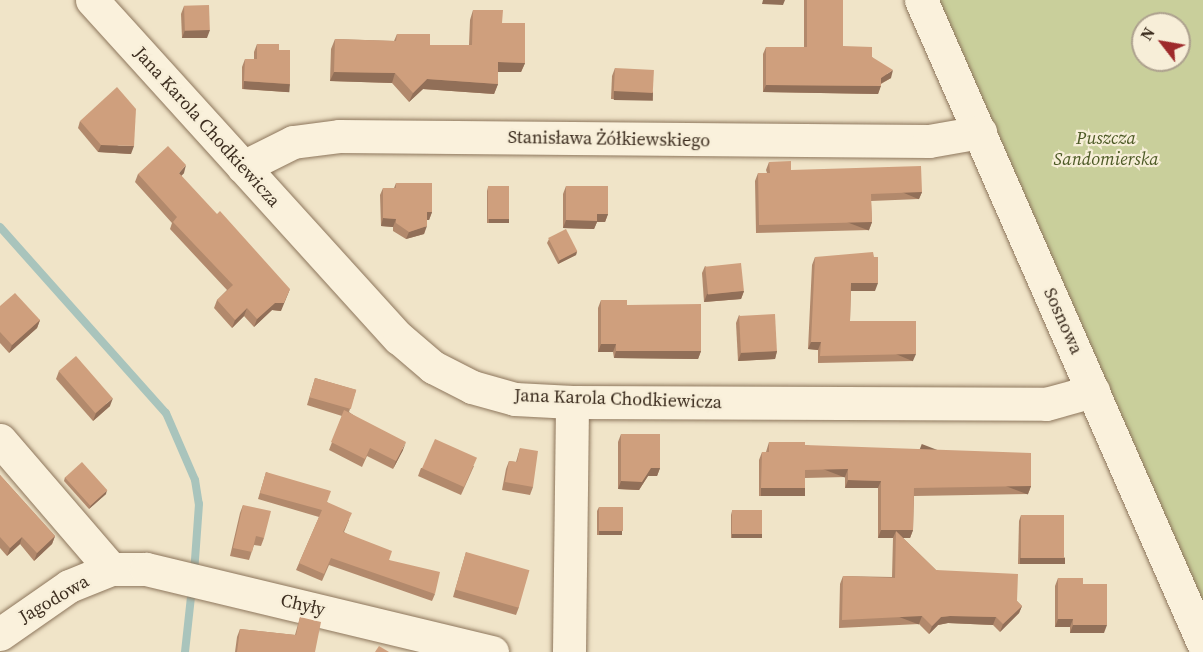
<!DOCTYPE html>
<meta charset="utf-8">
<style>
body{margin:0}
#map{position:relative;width:1203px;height:652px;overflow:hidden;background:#f0e4c8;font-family:"Source Serif 4",serif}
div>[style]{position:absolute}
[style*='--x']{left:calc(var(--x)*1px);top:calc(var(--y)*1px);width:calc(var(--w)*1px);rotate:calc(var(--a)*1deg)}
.green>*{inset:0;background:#c9cf9b}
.stream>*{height:8px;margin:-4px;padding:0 4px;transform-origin:4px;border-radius:4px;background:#a9c4bc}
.roads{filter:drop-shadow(0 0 2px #8d765c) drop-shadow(0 0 2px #8d765c)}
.minor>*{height:33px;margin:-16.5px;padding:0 16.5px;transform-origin:16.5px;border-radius:16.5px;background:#faf1dc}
.wall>*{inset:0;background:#b2896c}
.shaded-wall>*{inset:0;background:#916f58;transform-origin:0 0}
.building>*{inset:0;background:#cf9f7d;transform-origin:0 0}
span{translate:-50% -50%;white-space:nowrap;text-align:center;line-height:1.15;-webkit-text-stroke:4.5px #f7eed8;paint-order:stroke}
.street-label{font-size:18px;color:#3d2e20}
.park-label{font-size:18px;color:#4d5a26;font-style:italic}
.north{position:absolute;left:1131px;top:12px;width:60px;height:60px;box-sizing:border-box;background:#f7eed8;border:2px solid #ada18e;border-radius:50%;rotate:301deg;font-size:16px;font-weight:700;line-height:24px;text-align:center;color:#3d2e20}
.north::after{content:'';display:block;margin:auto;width:21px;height:27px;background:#9e2a2b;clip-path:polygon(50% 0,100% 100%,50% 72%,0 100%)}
</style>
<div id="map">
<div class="green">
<div style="clip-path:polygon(evenodd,935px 0,1203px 0,1203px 616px,935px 0,1143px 24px,1179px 24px,1179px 60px,1143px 60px,1143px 24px)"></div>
</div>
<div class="stream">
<div style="--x:0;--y:227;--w:249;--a:48.3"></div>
<div style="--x:166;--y:413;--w:73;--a:66.6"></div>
<div style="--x:195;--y:480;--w:24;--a:81"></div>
<div style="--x:199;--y:504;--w:69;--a:94.1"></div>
<div style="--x:185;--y:652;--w:64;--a:-83.8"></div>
</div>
<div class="roads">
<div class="minor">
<div style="--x:92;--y:0;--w:457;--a:47.8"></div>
<div style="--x:399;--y:338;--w:45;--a:40.5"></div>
<div style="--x:433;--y:367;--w:44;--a:27.1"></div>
<div style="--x:472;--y:387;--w:45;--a:15.6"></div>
<div style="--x:515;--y:399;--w:57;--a:3"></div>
<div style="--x:572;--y:402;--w:474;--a:0.2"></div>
<div style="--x:1046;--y:404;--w:49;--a:-15.5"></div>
<div style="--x:921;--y:0;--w:702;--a:66.32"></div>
<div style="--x:243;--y:167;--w:56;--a:-26.6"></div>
<div style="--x:293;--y:142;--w:46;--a:-7.4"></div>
<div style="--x:339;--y:136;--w:590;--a:0.49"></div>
<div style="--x:929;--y:141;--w:52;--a:-10"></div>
<div style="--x:0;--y:440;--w:170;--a:49.3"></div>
<div style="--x:0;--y:634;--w:84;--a:-34.8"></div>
<div style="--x:69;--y:586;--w:45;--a:-22"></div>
<div style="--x:111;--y:569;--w:35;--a:0"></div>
<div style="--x:146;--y:569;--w:356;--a:13.5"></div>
<div style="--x:569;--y:652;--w:250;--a:-89.3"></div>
</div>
</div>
<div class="wall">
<div style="clip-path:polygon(804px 0,843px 0,843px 46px,872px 57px,891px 78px,881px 84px,878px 94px,763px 92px,763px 54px,766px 47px,804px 47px)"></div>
<div style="clip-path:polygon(184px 6px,207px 38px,182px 38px,181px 14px)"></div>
<div style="clip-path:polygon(473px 10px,502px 23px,525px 63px,521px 72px,498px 72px,498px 84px,494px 94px,423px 89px,409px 102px,392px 83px,330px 81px,331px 49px,335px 39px,394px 41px,397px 34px,430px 45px,469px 45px,470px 20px)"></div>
<div style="clip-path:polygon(257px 44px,279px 50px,290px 84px,287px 92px,242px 89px,242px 67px,245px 59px,254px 59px,254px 52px)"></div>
<div style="clip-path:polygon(615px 68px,650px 100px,611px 99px,612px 76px)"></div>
<div style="clip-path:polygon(80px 121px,131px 154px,98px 152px,78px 128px)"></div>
<div style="clip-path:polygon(769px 162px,791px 170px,922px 192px,919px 199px,871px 201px,872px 222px,869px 230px,756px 233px,755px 181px,758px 173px,767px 173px,766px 170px)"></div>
<div style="clip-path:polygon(184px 173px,181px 176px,281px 311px,272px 310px,254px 327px,244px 316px,232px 328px,214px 308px,217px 300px,227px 290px,170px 229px,172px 223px,135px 182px,138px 174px)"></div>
<div style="clip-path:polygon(396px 183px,432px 212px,429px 220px,427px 220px,424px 234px,406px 239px,393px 231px,393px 227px,381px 226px,380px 195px,383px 188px,394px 188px)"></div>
<div style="clip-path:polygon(566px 186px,608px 214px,605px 222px,597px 222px,594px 229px,563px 228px,563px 194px)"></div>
<div style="clip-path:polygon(488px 187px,508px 223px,487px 223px,487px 191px)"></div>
<div style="clip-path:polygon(549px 239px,577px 251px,576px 255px,558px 264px,547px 243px)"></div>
<div style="clip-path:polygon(815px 257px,875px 291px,851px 291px,850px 321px,913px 361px,818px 363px,818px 350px,808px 349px,812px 265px)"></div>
<div style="clip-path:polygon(705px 266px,744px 291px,741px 299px,704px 302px,702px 273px)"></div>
<div style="clip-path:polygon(601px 300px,627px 305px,701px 351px,698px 359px,614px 358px,613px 352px,598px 352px,598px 308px)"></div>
<div style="clip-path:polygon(0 306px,40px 320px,37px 328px,9px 353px,0 343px)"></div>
<div style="clip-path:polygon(739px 315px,777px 351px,775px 359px,738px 361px,736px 323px)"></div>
<div style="clip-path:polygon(59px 371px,110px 406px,93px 421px,56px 379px)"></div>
<div style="clip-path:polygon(315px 378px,356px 390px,349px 412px,403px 450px,393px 469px,367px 456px,362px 467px,329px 450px,342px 416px,307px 405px)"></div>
<div style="clip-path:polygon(621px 434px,660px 468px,657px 476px,648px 476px,639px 490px,618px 489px,618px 442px)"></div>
<div style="clip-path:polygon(769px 442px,805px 445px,1031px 486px,1028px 494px,914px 496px,913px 530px,910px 538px,903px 538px,936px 570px,1017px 601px,1022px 606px,1019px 613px,1000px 632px,993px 625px,948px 623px,938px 625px,929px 634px,919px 624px,839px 628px,840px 584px,843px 576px,892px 577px,893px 538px,878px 538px,878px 488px,845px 488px,845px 477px,805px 478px,802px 496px,759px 496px,759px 460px,762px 452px,766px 452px)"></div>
<div style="clip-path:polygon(520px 448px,533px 487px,530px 495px,502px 490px,506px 469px,509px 461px,516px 462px)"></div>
<div style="clip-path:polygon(474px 466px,461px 495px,418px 476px,421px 468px)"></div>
<div style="clip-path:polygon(266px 472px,327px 502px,349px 520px,344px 532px,389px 560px,435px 594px,432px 601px,329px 565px,322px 581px,296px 570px,319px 517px,258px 499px)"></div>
<div style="clip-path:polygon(0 475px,55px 536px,52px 544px,34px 561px,20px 544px,7px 556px,0 548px)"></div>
<div style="clip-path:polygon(65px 477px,106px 494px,89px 509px,64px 481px)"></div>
<div style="clip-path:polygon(243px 505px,264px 538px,261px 546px,254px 545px,249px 560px,230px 556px,240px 513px)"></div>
<div style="clip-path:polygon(599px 507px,621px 535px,597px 535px,597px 511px)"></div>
<div style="clip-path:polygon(732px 511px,762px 534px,760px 538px,731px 538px,731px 515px)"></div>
<div style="clip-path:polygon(1021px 515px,1065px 558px,1063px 564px,1018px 564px,1019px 521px)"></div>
<div style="clip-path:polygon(466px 552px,519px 607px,516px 615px,453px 597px)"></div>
<div style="clip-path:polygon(1058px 578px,1083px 584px,1104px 633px,1070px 633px,1070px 627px,1055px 627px,1055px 586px)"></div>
<div style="clip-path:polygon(300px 617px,315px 652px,235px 652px,237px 637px,240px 629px,295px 635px)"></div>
</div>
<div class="shaded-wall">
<div style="clip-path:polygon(763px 0,785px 0,783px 5px,762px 4px)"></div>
<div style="clip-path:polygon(185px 30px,210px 30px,207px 38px,182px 38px)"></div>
<div style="clip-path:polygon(498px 62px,525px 63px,521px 72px,495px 72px)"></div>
<div style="clip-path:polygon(893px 70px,891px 78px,878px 85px,881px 78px)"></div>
<div style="clip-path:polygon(334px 72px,395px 73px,392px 83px,330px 81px)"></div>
<div style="clip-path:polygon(427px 79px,498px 84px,494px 94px,423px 89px,409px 102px,413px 93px)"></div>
<div style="left:244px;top:81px;width:46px;height:8px;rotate:4deg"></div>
<div style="clip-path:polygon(766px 85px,881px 86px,878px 94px,763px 92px)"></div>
<div style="left:614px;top:91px;width:39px;height:9px;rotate:1deg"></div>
<div style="clip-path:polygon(101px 145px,134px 146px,131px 154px,98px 152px)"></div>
<div style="clip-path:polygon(186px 165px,184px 173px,176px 181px,179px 173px)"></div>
<div style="left:922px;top:192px;width:8px;height:51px;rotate:113deg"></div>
<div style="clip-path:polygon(427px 212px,432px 212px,429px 220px,425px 220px)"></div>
<div style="clip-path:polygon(597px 214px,608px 214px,605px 222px,597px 222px,594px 229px,563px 228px,566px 220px)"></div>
<div style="clip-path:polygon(383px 218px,396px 219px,393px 227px,381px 226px)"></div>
<div style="left:489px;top:219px;width:20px;height:4px"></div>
<div style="left:872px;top:222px;width:9px;height:113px;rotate:111deg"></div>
<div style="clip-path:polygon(427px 226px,424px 234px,406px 239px,409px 232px)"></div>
<div style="clip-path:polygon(577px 251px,576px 255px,558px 264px,560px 260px)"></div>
<div style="clip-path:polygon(851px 283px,878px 283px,875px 291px,849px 291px)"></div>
<div style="clip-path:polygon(290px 289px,281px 311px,272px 310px,254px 327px,257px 319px)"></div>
<div style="clip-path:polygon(744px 291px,741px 299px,704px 302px,707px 294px)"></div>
<div style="clip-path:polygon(247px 308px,244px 316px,232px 328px,235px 320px)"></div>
<div style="clip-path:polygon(40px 320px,37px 328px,9px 353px,12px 345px)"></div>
<div style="clip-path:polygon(811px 342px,821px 342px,818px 350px,808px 349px)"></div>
<div style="clip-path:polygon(601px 344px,616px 344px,613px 352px,598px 352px)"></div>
<div style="clip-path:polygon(616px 351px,701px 351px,698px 359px,614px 358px)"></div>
<div style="clip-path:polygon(777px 351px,775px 359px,738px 361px,741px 353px)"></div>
<div style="left:916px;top:354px;width:8px;height:96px;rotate:113deg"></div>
<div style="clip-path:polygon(113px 398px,110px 406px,93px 421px,96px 413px)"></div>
<div style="clip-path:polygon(406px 442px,403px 450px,393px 469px,396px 461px)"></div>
<div style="clip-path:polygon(651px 468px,660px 468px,657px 476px,648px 476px,639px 490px,618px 489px,621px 481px)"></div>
<div style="left:848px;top:469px;width:9px;height:43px;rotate:111deg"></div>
<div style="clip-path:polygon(848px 480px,881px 481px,878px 488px,845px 488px)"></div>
<div style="left:1031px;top:486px;width:9px;height:117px;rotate:111deg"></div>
<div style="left:761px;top:488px;width:44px;height:8px"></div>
<div style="clip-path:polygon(107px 490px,106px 494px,89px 509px,91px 505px)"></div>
<div style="clip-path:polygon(881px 530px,913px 530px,910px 538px,896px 538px,896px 531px,893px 538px,878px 538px)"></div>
<div style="left:599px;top:531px;width:23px;height:4px"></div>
<div style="left:732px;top:534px;width:30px;height:4px"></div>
<div style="clip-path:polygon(55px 536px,52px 544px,34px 561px,37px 553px)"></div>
<div style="clip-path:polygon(22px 537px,20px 544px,7px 556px,10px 548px)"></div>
<div style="left:1020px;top:558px;width:45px;height:6px"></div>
<div style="clip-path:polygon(1022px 606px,1019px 613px,1000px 632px,1003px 624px)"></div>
<div style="left:922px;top:616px;width:9px;height:80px;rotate:111deg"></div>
<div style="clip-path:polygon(950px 616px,996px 617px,993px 625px,948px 623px,938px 625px,929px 634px,932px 626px,941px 617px)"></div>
<div style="clip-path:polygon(1058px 619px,1073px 619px,1070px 627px,1055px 627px)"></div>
<div style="clip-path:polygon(1073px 625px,1107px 625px,1104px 633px,1070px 633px)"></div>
</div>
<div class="building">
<div style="clip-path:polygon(807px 0,843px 0,843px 46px,872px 47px,872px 57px,893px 70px,881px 78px,881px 86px,766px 85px,766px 47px,807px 47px)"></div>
<div style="left:209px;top:5px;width:25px;height:25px;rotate:88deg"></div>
<div style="clip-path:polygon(473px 10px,503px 10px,502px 23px,525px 23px,525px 63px,498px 62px,498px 84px,427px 79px,413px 93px,395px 73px,334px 72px,335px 39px,396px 41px,397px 34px,430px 34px,430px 45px,472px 45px)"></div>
<div style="clip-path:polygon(257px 44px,279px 44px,279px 50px,290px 50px,290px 84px,244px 81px,245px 59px,257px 59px)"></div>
<div style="left:615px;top:68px;width:39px;height:23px;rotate:3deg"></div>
<div style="clip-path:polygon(117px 87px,136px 109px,134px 146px,101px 145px,80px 121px)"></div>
<div style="clip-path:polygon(168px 146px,186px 165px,179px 173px,217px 214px,220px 211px,290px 289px,284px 303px,275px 303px,257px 319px,247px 308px,235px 320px,217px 300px,233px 285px,173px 222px,177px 217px,138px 174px)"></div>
<div style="clip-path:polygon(791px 161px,791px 170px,921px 166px,922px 192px,871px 194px,872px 222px,759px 225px,758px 173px,770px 173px,769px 162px)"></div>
<div style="clip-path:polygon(396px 183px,432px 183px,432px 212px,427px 212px,427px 226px,409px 232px,396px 223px,396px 219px,383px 218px,383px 188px,396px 188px)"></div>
<div style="left:509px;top:186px;width:33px;height:21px;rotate:90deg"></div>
<div style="clip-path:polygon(566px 186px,608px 186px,608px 214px,597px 214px,597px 221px,566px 220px)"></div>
<div style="left:566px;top:229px;width:25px;height:20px;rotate:63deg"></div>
<div style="clip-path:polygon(873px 252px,874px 257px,878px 257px,878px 283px,851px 283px,850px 321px,916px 321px,916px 354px,820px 356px,821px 342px,811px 342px,815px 257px)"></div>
<div style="left:741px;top:263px;width:28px;height:36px;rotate:84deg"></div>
<div style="clip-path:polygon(15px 293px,40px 320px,12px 345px,0 332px,0 306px)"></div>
<div style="clip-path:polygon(601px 300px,627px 300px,627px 305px,701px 304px,701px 351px,616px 351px,616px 344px,601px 344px)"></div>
<div style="left:775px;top:314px;width:37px;height:36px;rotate:87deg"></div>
<div style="left:76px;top:356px;width:56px;height:23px;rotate:49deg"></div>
<div style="left:315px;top:378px;width:43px;height:20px;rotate:16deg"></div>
<div style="clip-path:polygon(344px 410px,406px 442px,396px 461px,370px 448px,365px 459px,331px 442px)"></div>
<div style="clip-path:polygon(621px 434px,660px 434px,660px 468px,651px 468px,642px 482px,621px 481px)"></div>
<div style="left:435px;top:439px;width:46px;height:32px;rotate:24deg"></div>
<div style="clip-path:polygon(769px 442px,805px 442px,805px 445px,1031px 453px,1031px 486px,914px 488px,913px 530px,881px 530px,881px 481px,848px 480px,848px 469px,805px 470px,805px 488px,761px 488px,762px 452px,769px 452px)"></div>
<div style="clip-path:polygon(520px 448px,538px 451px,533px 487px,505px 482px,509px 461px,517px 462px)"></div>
<div style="left:82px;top:462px;width:38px;height:23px;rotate:48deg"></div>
<div style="clip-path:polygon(266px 472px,331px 491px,327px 502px,352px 513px,343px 532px,392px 551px,389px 560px,440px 572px,435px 594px,331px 558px,324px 574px,299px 563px,322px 510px,260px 493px)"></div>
<div style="clip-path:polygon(0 475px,55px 536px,37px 553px,22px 537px,10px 548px,0 537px)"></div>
<div style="clip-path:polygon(243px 505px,271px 511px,264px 538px,256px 536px,252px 552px,233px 548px)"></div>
<div style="left:599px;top:507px;width:24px;height:24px"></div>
<div style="left:762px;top:510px;width:24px;height:30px;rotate:90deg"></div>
<div style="left:1021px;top:515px;width:43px;height:43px"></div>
<div style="clip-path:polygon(896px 531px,936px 570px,1018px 574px,1017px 601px,1022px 606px,1003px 624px,996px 617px,950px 616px,941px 617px,932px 626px,922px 616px,842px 620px,843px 576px,895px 578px)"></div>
<div style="left:466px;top:552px;width:66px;height:39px;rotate:16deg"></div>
<div style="clip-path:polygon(1058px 578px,1083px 578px,1083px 584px,1107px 584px,1107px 625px,1073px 625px,1073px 619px,1058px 619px)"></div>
<div style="clip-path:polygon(300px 617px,321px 622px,315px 652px,237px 652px,240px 629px,296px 635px)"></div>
<div style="clip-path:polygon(379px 646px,389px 652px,375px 652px)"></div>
</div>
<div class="street-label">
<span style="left:207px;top:127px;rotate:48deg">Jana Karola Chodkiewicza</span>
<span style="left:609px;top:139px;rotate:1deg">Stanisława Żółkiewskiego</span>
<span style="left:1063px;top:321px;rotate:66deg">Sosnowa</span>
<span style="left:618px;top:399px;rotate:2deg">Jana Karola Chodkiewicza</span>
<span style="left:54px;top:599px;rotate:-30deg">Jagodowa</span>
<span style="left:303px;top:605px;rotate:13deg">Chyły</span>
</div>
<div class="park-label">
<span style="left:1106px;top:149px">Puszcza<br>Sandomierska</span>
</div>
<div class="north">N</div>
</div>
